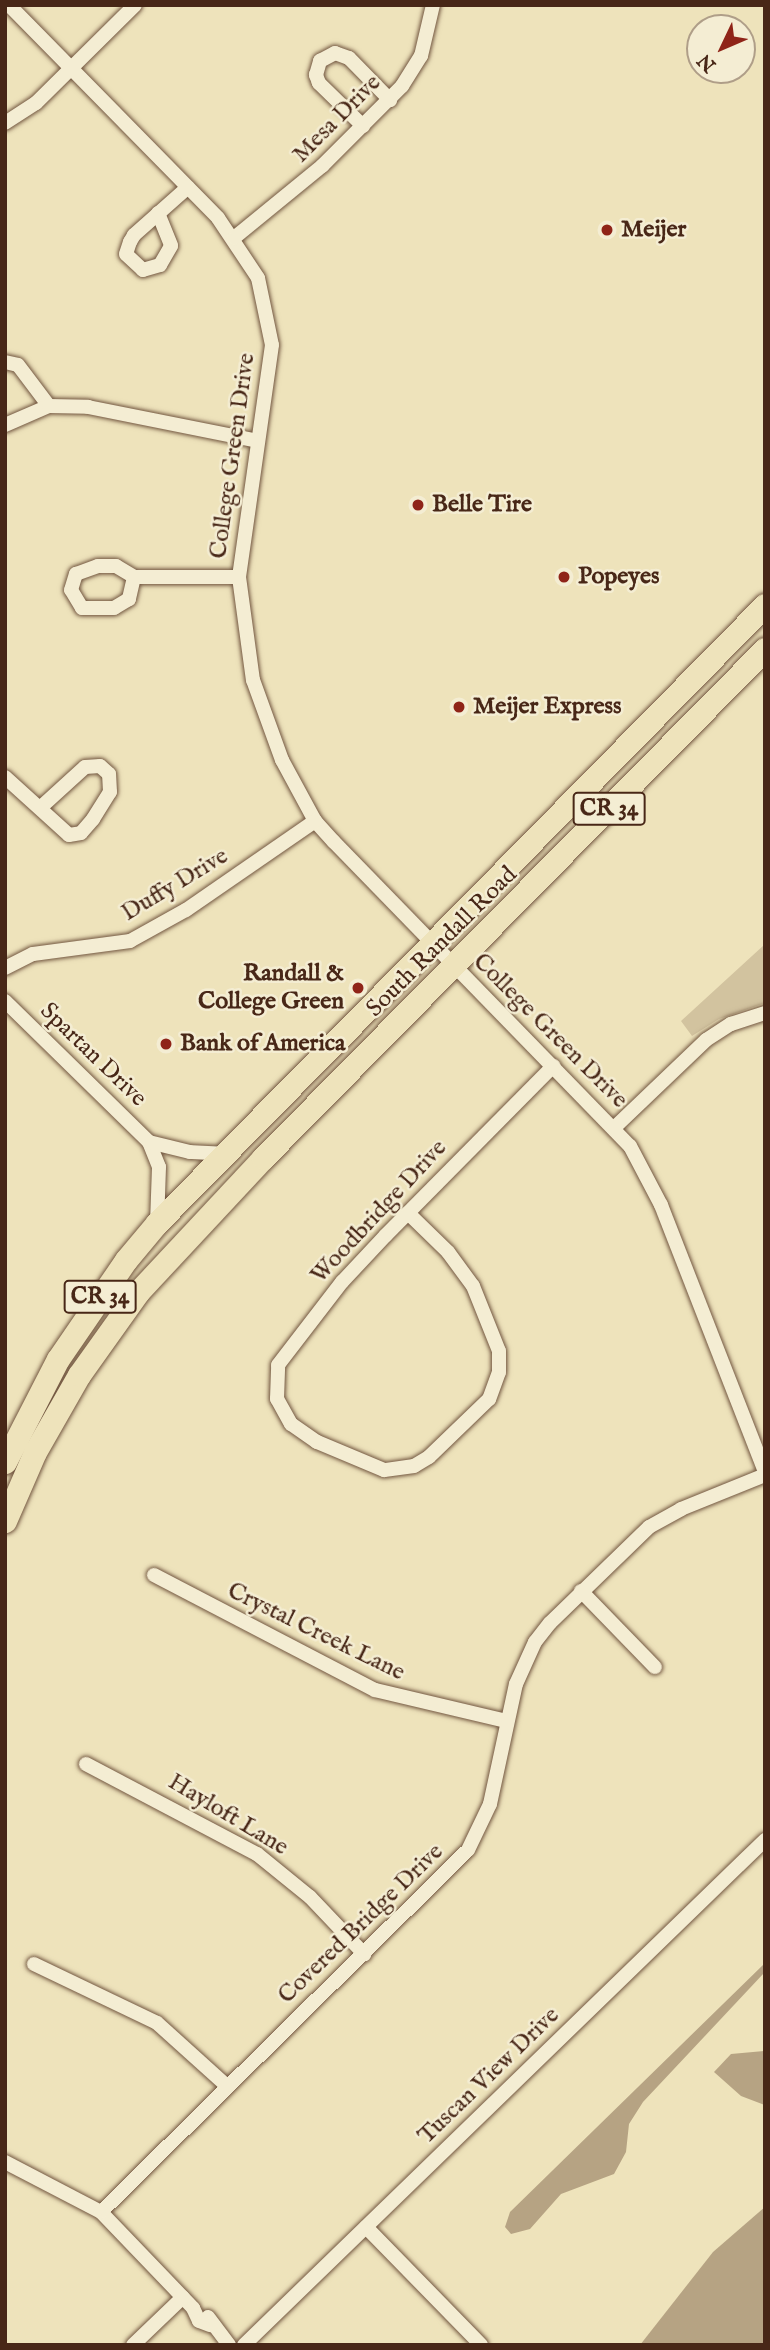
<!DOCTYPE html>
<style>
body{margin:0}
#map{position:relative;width:770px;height:2350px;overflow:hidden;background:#eee3bb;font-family:"IM FELL English",serif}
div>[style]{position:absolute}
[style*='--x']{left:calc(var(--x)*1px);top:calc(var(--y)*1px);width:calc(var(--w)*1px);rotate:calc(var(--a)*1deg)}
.green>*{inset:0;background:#d2c39f}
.water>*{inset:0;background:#b6a383}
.roads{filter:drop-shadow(0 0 2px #725640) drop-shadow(0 0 2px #725640)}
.street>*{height:14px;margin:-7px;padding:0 7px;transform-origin:7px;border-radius:7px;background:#f4edd3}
.primary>*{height:23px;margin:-11.5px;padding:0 11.5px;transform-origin:11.5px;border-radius:11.5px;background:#eee3bb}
.dots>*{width:19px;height:19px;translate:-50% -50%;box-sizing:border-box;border:4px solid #f4edd3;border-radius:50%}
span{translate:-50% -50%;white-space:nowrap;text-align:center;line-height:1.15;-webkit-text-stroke:5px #f4edd3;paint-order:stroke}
.shield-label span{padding:2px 5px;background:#f4edd3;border:2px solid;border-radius:5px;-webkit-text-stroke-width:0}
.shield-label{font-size:23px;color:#482717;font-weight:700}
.street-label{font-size:24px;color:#482717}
.poi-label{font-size:24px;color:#482717;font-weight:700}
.left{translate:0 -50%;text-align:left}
.right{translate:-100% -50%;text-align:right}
.frame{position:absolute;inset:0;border:7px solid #482717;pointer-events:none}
.north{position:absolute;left:686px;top:14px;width:70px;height:70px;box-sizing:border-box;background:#f4edd3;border:2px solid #af9e88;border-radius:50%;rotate:226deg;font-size:19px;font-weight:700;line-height:28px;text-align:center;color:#482717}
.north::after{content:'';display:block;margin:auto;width:24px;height:32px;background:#8f2418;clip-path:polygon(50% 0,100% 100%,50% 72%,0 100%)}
</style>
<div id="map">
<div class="green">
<div style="clip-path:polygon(765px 944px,765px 1003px,719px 1019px,692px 1036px,681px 1021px)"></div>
</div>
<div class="water">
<div style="clip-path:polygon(765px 1963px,765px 1972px,643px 2102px,629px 2124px,626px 2152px,614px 2174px,561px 2194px,530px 2229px,511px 2234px,505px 2227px,510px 2212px)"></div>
<div style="clip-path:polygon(765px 2051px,765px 2105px,741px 2096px,714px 2072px,731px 2054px)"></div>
<div style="clip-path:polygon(765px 2207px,765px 2345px,640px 2345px,713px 2252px)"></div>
</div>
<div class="roads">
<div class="street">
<div style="--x:9;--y:5;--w:298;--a:45.5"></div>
<div style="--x:218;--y:218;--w:72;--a:56.3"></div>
<div style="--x:258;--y:278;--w:68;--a:78.2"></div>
<div style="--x:272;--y:345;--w:234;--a:98.1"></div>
<div style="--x:239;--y:577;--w:104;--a:82.3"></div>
<div style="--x:253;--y:680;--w:85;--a:70.1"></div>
<div style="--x:282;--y:760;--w:69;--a:61.6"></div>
<div style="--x:315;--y:821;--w:28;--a:48"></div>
<div style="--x:334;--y:842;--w:424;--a:45.8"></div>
<div style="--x:630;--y:1146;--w:67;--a:62.3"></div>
<div style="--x:661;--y:1205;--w:287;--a:68.7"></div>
<div style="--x:5;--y:123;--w:37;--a:-33"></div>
<div style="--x:36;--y:103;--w:139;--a:-44.7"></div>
<div style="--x:363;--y:126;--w:62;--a:-135.7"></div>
<div style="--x:319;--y:83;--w:9;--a:-111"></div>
<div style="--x:316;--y:75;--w:15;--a:-74"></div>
<div style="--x:320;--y:61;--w:17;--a:-28"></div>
<div style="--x:335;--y:53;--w:15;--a:20"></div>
<div style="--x:349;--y:58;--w:59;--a:45.7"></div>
<div style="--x:158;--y:213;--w:35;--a:68"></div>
<div style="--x:171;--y:246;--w:22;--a:120"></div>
<div style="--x:160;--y:265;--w:18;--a:164"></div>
<div style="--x:143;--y:270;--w:23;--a:-137"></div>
<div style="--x:126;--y:254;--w:13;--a:-72"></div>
<div style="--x:130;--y:242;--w:8;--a:-60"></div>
<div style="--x:134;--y:235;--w:72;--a:-41.6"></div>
<div style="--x:234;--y:238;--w:114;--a:-39.3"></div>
<div style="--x:322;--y:166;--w:113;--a:-45"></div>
<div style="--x:402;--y:86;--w:36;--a:-58"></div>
<div style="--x:421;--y:56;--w:52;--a:-76.8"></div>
<div style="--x:5;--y:362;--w:13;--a:13"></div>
<div style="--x:18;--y:365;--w:51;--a:52.9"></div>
<div style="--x:5;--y:425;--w:48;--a:-23.4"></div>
<div style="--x:49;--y:406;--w:39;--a:1"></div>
<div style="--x:88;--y:407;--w:173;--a:11.3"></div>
<div style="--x:134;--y:577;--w:23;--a:103"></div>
<div style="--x:129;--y:599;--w:17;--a:149"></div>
<div style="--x:114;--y:608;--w:32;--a:180"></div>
<div style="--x:82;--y:608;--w:21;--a:-121"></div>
<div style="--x:71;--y:590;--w:17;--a:-73"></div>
<div style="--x:76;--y:574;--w:23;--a:-20"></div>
<div style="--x:98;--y:566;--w:18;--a:0"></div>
<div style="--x:116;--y:566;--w:21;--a:31"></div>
<div style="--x:134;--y:577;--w:105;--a:0"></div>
<div style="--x:5;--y:777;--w:86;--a:42.2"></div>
<div style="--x:69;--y:835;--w:12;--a:-9"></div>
<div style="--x:81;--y:833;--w:18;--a:-49"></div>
<div style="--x:93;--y:819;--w:32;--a:-58"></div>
<div style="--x:110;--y:792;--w:18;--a:-93"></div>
<div style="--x:109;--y:774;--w:12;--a:-138"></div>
<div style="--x:100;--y:766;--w:15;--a:176"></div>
<div style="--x:85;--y:767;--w:59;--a:137.7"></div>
<div style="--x:5;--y:968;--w:31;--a:-27"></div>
<div style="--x:33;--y:954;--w:98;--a:-7.6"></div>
<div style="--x:130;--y:941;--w:64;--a:-29"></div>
<div style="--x:186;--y:910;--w:157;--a:-34.6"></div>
<div style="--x:5;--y:1001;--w:202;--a:44.4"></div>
<div style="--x:149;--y:1142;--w:27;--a:68"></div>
<div style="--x:159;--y:1167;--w:56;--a:92"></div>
<div style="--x:615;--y:1127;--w:126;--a:-43.7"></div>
<div style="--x:706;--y:1040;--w:30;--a:-33"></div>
<div style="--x:731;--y:1024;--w:36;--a:-18"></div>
<div style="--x:149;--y:1142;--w:42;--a:13.7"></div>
<div style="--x:190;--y:1152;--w:36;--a:3"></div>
<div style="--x:408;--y:1213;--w:56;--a:44.3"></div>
<div style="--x:448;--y:1252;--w:42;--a:53.7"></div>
<div style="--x:473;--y:1286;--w:70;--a:68.2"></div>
<div style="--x:499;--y:1351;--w:21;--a:90"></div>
<div style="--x:499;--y:1372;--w:29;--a:110"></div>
<div style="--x:489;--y:1399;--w:83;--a:136"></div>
<div style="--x:429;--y:1457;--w:17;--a:149"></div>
<div style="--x:414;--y:1466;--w:30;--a:172"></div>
<div style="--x:384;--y:1470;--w:73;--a:-157.3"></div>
<div style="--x:317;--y:1442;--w:32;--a:-145"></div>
<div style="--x:291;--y:1424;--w:29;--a:-119"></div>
<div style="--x:277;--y:1399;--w:34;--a:-88"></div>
<div style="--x:278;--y:1365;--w:105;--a:-52.4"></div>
<div style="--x:342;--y:1282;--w:64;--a:-46.9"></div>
<div style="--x:386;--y:1235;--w:238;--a:-45.3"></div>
<div style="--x:154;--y:1575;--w:249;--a:27.5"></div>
<div style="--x:375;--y:1690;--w:135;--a:13.3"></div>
<div style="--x:581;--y:1591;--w:106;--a:45.8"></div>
<div style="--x:86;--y:1764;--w:193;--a:27.8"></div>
<div style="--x:257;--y:1854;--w:68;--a:39.1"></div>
<div style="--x:310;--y:1897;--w:79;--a:46.5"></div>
<div style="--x:34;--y:1964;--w:136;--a:25.6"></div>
<div style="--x:157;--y:2023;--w:94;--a:42"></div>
<div style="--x:5;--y:2162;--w:108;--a:27.5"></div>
<div style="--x:101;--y:2212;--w:133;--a:46.2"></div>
<div style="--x:193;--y:2308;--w:14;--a:65"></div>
<div style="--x:199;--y:2321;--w:12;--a:20"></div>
<div style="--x:101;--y:2212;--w:515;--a:-44.61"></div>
<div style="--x:468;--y:1850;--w:51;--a:-64.4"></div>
<div style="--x:490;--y:1804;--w:123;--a:-77.8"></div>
<div style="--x:516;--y:1684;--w:46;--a:-65.7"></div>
<div style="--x:535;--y:1642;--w:24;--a:-52"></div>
<div style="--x:550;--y:1623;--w:138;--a:-44.1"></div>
<div style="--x:649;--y:1527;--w:37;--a:-29"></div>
<div style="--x:681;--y:1509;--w:91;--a:-22"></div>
<div style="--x:366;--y:2227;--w:165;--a:45.7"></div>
<div style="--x:208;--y:2317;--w:35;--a:53"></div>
<div style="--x:133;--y:2345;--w:69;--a:-43.8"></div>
<div style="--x:244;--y:2345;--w:726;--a:-44.11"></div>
</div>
<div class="primary">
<div style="--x:5;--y:1462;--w:116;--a:-62.8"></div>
<div style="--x:58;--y:1359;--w:120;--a:-55.5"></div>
<div style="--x:126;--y:1260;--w:48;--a:-50"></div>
<div style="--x:157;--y:1223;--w:867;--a:-45.47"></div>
<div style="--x:5;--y:1521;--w:75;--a:-66.5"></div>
<div style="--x:35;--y:1452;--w:89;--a:-60.3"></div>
<div style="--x:79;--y:1375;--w:103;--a:-54.5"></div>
<div style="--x:139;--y:1291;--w:182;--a:-47"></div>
<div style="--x:263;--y:1158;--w:715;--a:-45.4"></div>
</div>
</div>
<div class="dots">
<div style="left:607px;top:230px;background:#8f2418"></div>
<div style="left:418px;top:505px;background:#8f2418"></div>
<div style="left:564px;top:577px;background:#8f2418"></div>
<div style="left:459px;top:707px;background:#8f2418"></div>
<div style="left:358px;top:988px;background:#8f2418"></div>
<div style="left:166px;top:1044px;background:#8f2418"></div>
</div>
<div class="shield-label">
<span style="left:609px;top:809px">CR 34</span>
<span style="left:100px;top:1297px">CR 34</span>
</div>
<div class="street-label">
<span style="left:337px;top:119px;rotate:-45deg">Mesa Drive</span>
<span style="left:233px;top:456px;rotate:-82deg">College Green Drive</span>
<span style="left:175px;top:885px;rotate:-31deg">Duffy Drive</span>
<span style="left:442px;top:942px;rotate:-45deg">South Randall Road</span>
<span style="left:550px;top:1031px;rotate:45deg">College Green Drive</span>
<span style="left:93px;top:1055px;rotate:44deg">Spartan Drive</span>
<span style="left:379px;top:1212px;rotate:-47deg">Woodbridge Drive</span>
<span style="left:316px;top:1632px;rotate:26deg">Crystal Creek Lane</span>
<span style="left:228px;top:1815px;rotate:31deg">Hayloft Lane</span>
<span style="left:361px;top:1924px;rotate:-44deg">Covered Bridge Drive</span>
<span style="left:489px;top:2076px;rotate:-44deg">Tuscan View Drive</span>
</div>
<div class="poi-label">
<span class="left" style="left:621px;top:230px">Meijer</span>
<span class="left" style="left:432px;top:505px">Belle Tire</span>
<span class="left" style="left:578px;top:577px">Popeyes</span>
<span class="left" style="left:473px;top:707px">Meijer Express</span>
<span class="right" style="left:344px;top:988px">Randall &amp;<br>College Green</span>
<span class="left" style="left:180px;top:1044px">Bank of America</span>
</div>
<div class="frame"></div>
<div class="north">N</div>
</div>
